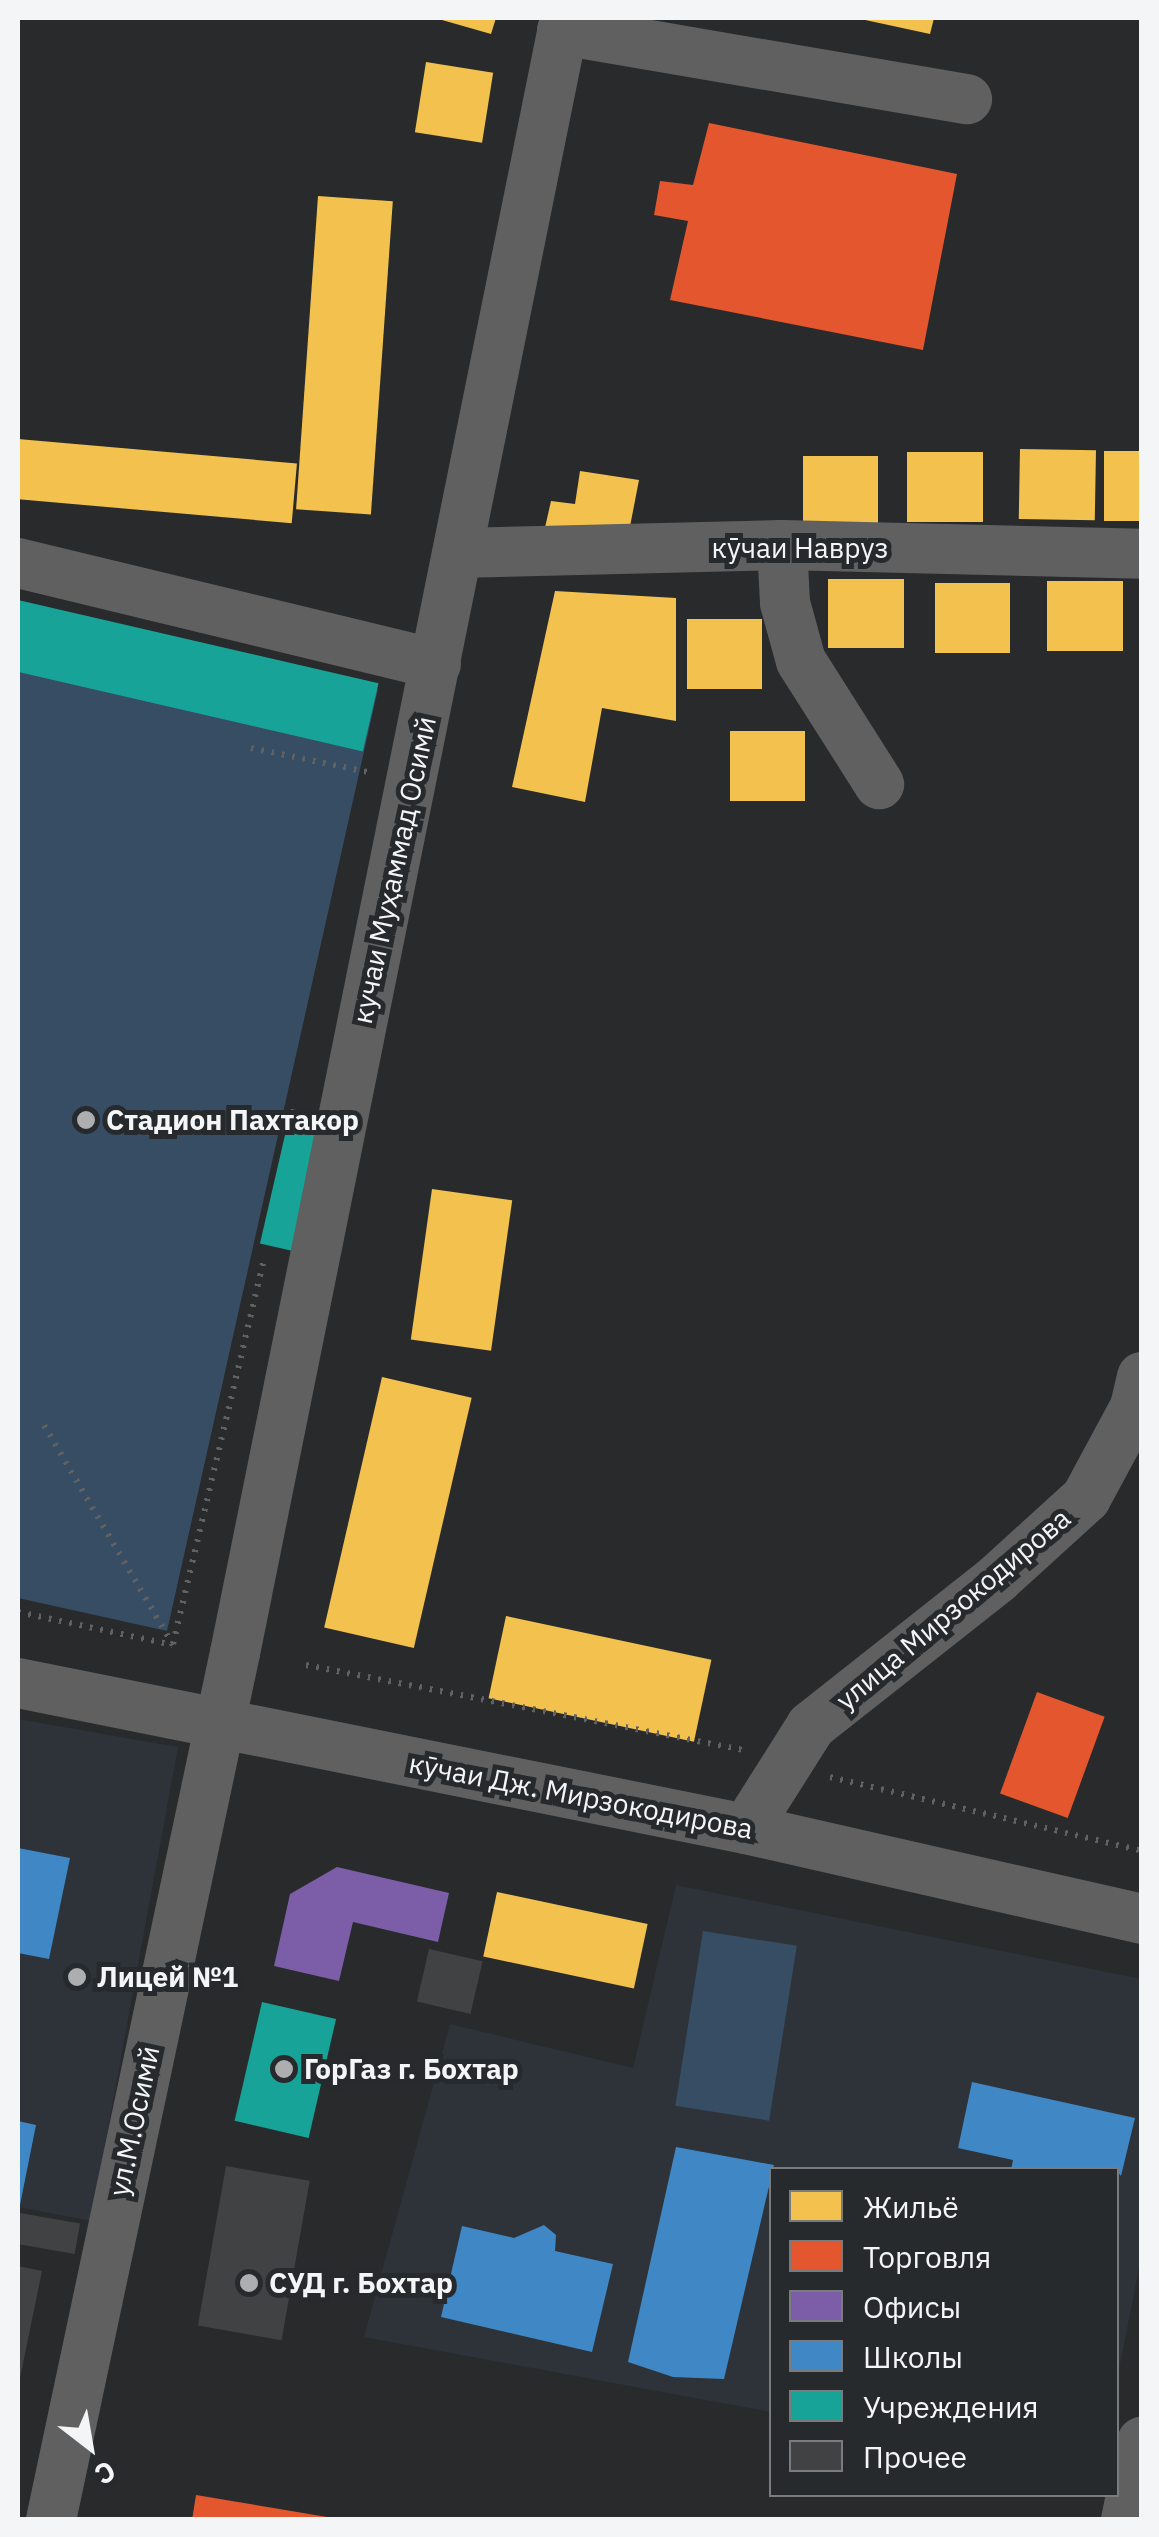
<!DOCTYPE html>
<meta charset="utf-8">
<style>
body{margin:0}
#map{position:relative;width:1159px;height:2537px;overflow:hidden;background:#282a2b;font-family:"IBM Plex Sans",sans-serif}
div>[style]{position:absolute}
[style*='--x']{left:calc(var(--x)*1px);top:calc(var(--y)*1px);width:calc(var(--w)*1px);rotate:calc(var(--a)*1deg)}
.built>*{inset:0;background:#2e3339}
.green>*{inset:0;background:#374d64;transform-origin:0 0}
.homes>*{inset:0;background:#f2c14e;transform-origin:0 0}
.shops>*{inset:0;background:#e4572e;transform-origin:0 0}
.offices>*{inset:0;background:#7b5ea7}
.schools>*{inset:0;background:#3f88c5}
.public>*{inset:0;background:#17a398;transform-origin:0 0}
.building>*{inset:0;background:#414243;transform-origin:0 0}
.path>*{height:6px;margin-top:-3px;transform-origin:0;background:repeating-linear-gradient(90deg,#606162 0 2.5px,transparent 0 10.5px)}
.minor>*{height:50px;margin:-25px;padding:0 25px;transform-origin:25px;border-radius:25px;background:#606061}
.dots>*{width:28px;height:28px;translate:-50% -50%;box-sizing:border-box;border:5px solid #272a2c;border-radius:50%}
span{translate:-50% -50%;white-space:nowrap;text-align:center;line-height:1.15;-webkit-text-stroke:10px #272a2c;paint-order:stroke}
.street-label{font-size:28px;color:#f3f5f6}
.poi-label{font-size:28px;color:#f3f5f6;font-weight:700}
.left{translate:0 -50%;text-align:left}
.frame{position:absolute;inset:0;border:20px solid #f3f5f6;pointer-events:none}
.legend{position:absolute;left:769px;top:2167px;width:350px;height:330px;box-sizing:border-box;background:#272a2c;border:2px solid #797b7d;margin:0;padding:12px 18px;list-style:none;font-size:30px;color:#f3f5f6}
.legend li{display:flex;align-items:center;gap:20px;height:50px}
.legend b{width:50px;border:2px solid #797b7d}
.north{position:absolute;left:40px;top:2397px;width:100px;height:100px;-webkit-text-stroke:8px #272a2c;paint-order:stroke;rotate:149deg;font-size:28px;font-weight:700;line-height:40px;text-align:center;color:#f3f5f6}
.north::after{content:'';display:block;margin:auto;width:35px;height:45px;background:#f3f5f6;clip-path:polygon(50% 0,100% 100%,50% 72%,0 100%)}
</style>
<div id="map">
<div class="built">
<div style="clip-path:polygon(18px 1719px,178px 1747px,91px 2221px,18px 2207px)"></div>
<div style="clip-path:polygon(676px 1885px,1141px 1979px,1141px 2258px,1117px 2380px,1116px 2170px,772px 2170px,771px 2412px,364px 2337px,450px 2024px,633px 2068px)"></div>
</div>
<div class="green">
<div style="clip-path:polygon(18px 609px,378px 689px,167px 1631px,18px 1598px)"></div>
<div style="left:703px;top:1931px;width:95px;height:177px;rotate:9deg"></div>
</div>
<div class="homes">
<div style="clip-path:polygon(435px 18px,496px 18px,491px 34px)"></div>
<div style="clip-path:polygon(856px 18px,934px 18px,930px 34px)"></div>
<div style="left:426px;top:62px;width:68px;height:71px;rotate:9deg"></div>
<div style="left:318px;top:196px;width:75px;height:314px;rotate:4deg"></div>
<div style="left:18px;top:439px;width:280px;height:60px;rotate:5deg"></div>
<div style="left:1020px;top:449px;width:76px;height:70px;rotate:1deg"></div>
<div style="left:1104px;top:451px;width:38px;height:70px"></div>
<div style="left:907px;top:452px;width:76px;height:70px"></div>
<div style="left:803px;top:456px;width:75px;height:70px"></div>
<div style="clip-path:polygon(580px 471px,639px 480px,627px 542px,544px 532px,551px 501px,575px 504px)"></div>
<div style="left:828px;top:579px;width:76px;height:69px"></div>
<div style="left:1123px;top:581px;width:70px;height:76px;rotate:90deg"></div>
<div style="left:1010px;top:583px;width:70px;height:75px;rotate:90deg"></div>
<div style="clip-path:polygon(555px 591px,676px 598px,676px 721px,602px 708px,585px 802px,512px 787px)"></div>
<div style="left:687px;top:619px;width:75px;height:70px"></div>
<div style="left:730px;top:731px;width:75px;height:70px"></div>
<div style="left:432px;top:1189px;width:81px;height:152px;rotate:8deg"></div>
<div style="left:382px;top:1377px;width:92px;height:257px;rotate:13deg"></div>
<div style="left:506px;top:1616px;width:210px;height:84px;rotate:12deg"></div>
<div style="left:497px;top:1892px;width:154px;height:66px;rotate:12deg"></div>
</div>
<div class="shops">
<div style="clip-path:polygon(709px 123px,957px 174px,923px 350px,670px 300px,688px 221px,654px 215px,660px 181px,693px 185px)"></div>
<div style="left:1037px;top:1692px;width:72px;height:108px;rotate:20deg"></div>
<div style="clip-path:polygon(196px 2495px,327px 2517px,327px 2520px,192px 2520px)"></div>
</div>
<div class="offices">
<div style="clip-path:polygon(337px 1867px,449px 1893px,438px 1942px,353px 1922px,339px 1981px,274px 1966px,290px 1894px)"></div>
</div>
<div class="schools">
<div style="clip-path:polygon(18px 1848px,70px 1858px,49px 1959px,18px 1953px)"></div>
<div style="clip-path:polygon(972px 2082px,1135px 2118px,1121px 2176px,1116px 2170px,1011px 2170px,1013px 2160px,958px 2148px)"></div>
<div style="clip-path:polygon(18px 2121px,36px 2125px,19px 2210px,18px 2209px)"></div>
<div style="clip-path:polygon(676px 2147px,774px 2165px,724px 2379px,673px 2377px,628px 2362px)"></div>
<div style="clip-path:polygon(544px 2225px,556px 2235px,555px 2251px,613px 2264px,592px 2352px,441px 2317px,462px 2226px,514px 2238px)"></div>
</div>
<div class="public">
<div style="left:18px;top:600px;width:370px;height:70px;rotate:13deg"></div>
<div style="left:291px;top:1109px;width:35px;height:138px;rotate:13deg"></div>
<div style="left:262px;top:2002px;width:76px;height:122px;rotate:13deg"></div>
</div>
<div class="building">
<div style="left:429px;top:1949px;width:55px;height:54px;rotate:13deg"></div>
<div style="left:226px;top:2166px;width:85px;height:162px;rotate:10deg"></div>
<div style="left:20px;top:2213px;width:61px;height:31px;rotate:10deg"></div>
<div style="clip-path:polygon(18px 2266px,42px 2271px,19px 2383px,18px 2383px)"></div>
</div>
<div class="path">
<div style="--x:251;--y:748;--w:119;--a:11.6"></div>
<div style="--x:18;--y:1612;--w:158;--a:12"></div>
<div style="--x:173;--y:1645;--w:257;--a:-120.4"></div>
<div style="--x:173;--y:1644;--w:395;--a:-76.7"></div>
<div style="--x:306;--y:1665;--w:449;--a:11"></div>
<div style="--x:830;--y:1777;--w:321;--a:13.3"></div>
</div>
<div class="minor">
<div style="--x:562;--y:30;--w:411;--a:9.7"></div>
<div style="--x:782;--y:545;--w:58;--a:87"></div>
<div style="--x:785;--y:603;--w:60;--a:74.6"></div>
<div style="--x:801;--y:661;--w:146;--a:57.6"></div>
<div style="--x:458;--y:553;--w:324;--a:-1.4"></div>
<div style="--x:782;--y:545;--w:360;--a:1.4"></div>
<div style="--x:18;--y:563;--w:430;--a:13.6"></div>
<div style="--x:18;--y:1683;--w:742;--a:11.34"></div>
<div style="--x:746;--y:1829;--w:406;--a:12.8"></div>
<div style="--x:746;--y:1829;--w:122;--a:-57.7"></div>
<div style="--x:811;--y:1726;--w:237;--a:-38.3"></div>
<div style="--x:997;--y:1579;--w:120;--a:-42.3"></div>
<div style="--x:1086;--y:1498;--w:103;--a:-61.7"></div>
<div style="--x:1135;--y:1407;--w:31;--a:-77"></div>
<div style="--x:51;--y:2520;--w:886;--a:-78.02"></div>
<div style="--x:235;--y:1653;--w:1668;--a:-78.59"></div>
<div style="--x:1126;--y:2520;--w:80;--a:-78.4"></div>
</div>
<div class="dots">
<div style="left:86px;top:1120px;background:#acaeaf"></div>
<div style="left:77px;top:1977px;background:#acaeaf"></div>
<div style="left:284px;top:2069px;background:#acaeaf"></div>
<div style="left:249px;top:2283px;background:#acaeaf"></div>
</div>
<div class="street-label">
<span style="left:800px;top:548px">кӯчаи Навруз</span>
<span style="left:394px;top:870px;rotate:-78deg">кучаи Муҳаммад Осимй</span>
<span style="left:953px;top:1609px;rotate:-40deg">улица Мирзокодирова</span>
<span style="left:581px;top:1796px;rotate:11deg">кӯчаи Дж. Мирзокодирова</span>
<span style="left:134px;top:2121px;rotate:-78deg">ул.М.Осимй</span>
</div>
<div class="poi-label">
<span class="left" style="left:106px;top:1120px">Стадион Пахтакор</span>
<span class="left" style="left:97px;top:1977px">Лицей №1</span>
<span class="left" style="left:304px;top:2069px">ГорГаз г. Бохтар</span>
<span class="left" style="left:269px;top:2283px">СУД г. Бохтар</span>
</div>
<div class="frame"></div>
<ul class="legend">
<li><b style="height:28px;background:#f2c14e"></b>Жильё</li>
<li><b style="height:28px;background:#e4572e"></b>Торговля</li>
<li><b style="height:28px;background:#7b5ea7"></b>Офисы</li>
<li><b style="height:28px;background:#3f88c5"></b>Школы</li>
<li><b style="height:28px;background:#17a398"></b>Учреждения</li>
<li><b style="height:28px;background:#414243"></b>Прочее</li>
</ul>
<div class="north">С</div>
</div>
